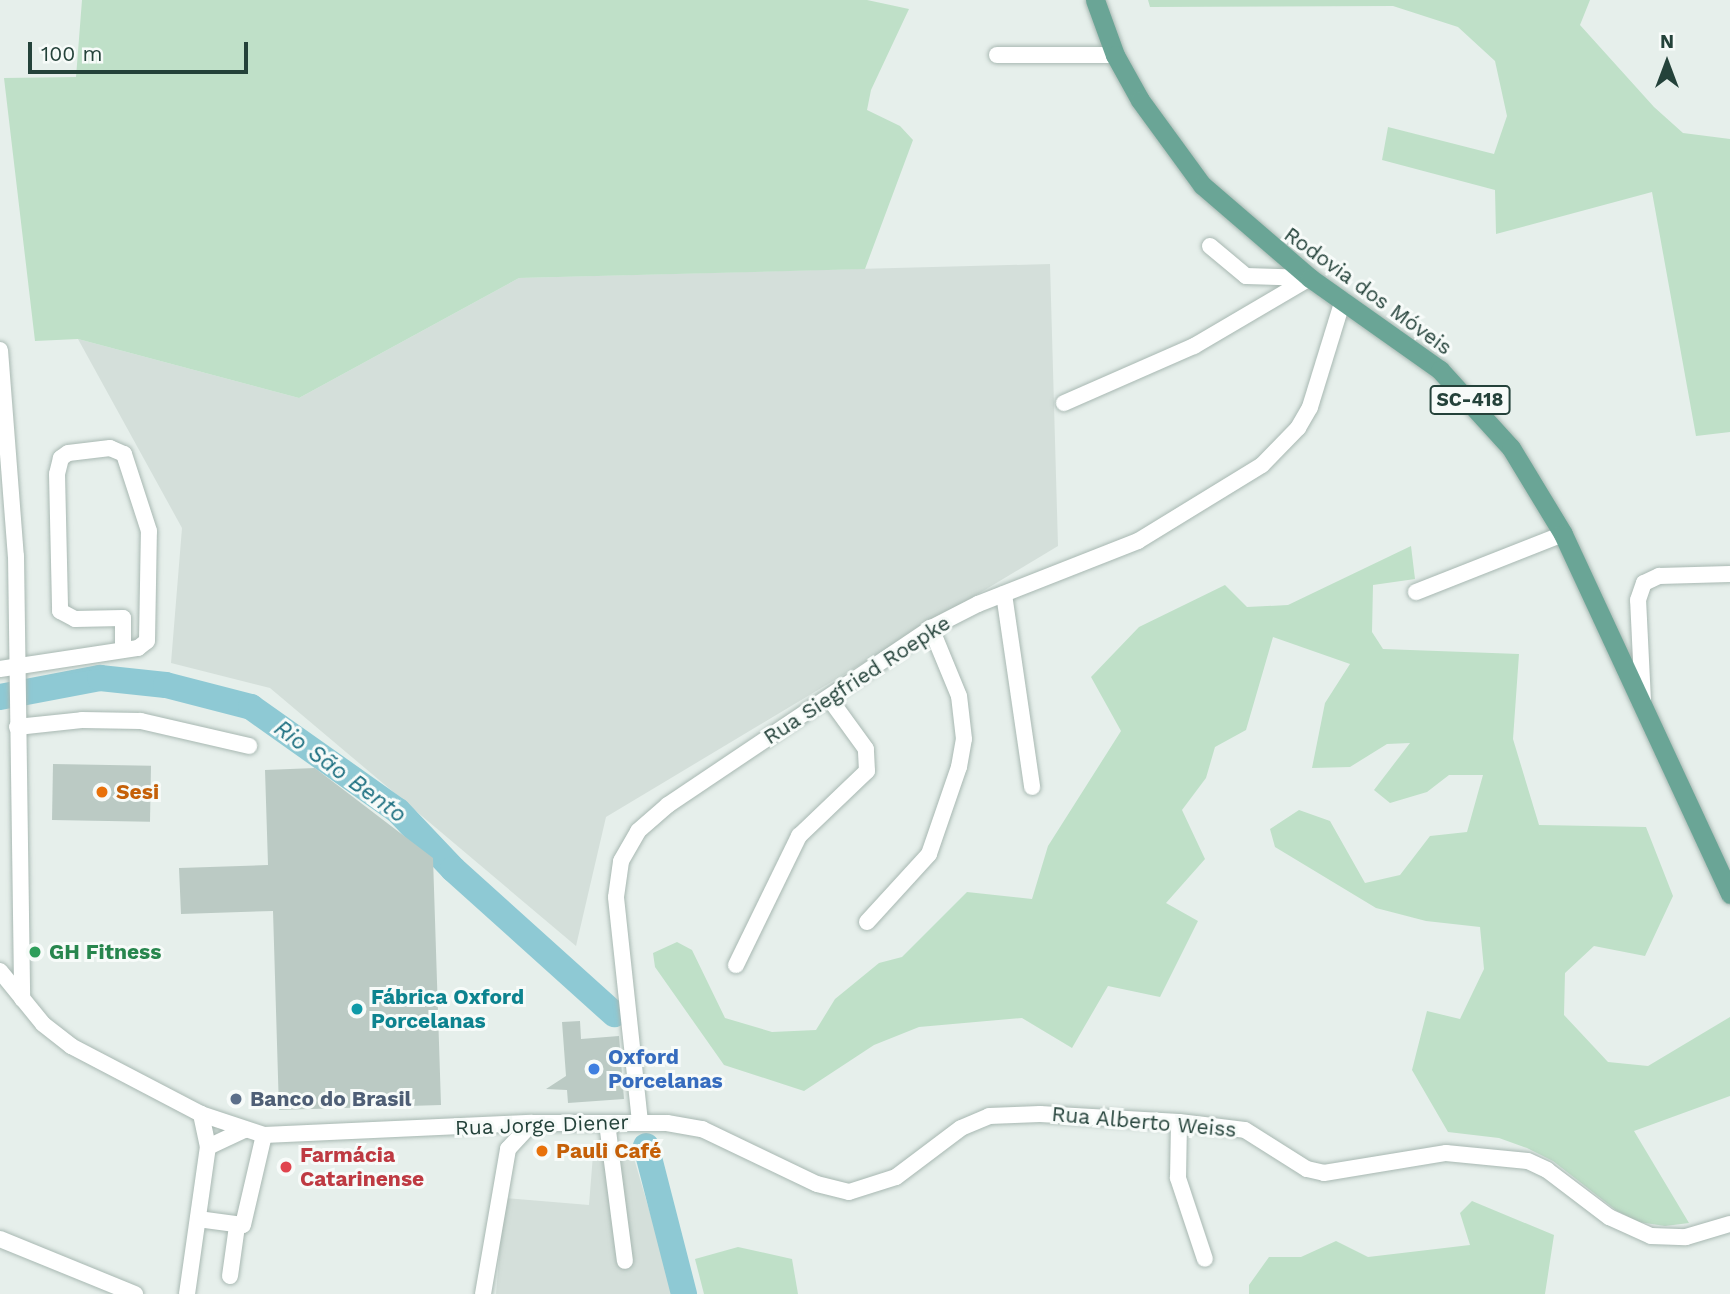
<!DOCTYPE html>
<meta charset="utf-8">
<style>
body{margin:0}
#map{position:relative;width:1730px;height:1294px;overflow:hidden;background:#e6efeb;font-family:"Work Sans",sans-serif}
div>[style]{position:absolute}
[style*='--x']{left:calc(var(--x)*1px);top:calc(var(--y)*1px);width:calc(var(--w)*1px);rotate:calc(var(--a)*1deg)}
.built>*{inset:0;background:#d4dfda}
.green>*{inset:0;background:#bfe0c8}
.river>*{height:26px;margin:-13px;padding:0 13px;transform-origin:13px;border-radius:13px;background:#8ec9d4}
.building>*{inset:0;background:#bbcac4;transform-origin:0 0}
.roads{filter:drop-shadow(0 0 2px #a8b8b2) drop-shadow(0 0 2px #a8b8b2)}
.minor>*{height:16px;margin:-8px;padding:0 8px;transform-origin:8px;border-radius:8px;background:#fff}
.major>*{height:19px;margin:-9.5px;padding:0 9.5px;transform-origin:9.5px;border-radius:9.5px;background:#6aa596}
.dots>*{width:19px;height:19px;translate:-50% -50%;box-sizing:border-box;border:4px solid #f7fbf9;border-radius:50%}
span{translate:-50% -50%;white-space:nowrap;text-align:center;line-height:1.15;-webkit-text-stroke:6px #f7fbf9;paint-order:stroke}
.shield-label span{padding:2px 5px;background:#f7fbf9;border:2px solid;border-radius:5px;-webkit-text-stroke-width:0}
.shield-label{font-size:19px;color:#24423a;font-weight:700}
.street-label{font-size:21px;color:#24423a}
.food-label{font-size:21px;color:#c56008;font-weight:700}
.left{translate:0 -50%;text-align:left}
.leisure-label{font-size:21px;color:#27864d;font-weight:700}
.culture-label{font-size:21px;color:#0d838f;font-weight:700}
.shop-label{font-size:21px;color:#366cbe;font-weight:700}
.service-label{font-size:21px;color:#4e5e75;font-weight:700}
.health-label{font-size:21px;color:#be3a42;font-weight:700}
.water-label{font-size:23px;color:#1c6f80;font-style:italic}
.north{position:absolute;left:1632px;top:28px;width:70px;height:70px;-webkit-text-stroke:5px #f7fbf9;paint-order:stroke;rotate:0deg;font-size:19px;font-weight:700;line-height:28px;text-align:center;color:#24423a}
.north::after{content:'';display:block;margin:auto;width:24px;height:32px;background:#24423a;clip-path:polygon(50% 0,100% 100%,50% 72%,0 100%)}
.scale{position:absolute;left:28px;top:42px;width:220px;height:32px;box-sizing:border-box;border:4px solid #24423a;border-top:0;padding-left:9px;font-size:21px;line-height:24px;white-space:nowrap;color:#24423a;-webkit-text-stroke:5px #f7fbf9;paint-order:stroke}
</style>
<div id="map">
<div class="built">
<div style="clip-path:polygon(1050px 264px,1058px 546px,606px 817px,576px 946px,270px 688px,171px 663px,182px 528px,78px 339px,299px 398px,519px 278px)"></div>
<div style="clip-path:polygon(594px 1142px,630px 1145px,674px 1294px,496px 1294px,504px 1198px,589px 1205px)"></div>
</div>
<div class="green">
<div style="clip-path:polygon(82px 0,867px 0,909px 9px,871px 90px,867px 110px,900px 126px,913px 140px,865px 269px,519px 278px,299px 398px,78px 339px,35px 341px,4px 78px,76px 77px)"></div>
<div style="clip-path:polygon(1148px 0,1590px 0,1580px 25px,1654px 107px,1683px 133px,1730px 139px,1730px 432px,1696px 436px,1652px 192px,1496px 234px,1495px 190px,1382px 160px,1388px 127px,1494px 154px,1507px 116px,1495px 61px,1458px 27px,1393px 6px,1150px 7px)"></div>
<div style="clip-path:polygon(1411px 546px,1415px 579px,1373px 585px,1372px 632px,1383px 649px,1519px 654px,1513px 739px,1539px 825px,1646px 827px,1673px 896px,1645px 956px,1594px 946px,1565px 973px,1564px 1015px,1608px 1062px,1648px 1066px,1730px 1017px,1730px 1096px,1634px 1131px,1689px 1223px,1665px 1226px,1639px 1222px,1617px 1211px,1553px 1161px,1527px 1148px,1499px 1138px,1448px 1132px,1412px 1070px,1427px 1011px,1460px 1019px,1484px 969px,1480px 927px,1426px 921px,1376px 908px,1275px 847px,1270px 829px,1299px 810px,1330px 821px,1365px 883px,1400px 875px,1430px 836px,1467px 832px,1483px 775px,1449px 775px,1427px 792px,1390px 803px,1374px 790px,1410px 743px,1387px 744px,1350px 767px,1312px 768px,1325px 703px,1350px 664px,1273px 637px,1246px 730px,1215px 747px,1206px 778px,1182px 810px,1205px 859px,1166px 903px,1198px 921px,1160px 997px,1108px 986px,1072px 1048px,1022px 1018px,919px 1027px,874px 1045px,804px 1091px,724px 1065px,655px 967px,653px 953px,677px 942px,692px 950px,725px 1018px,772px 1032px,816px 1030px,835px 999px,879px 963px,902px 957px,967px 892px,1032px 899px,1048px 846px,1121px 731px,1091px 677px,1139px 627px,1225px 585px,1247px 607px,1288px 605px)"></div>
<div style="clip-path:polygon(1472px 1201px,1554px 1235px,1545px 1294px,1249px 1294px,1249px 1285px,1269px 1257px,1301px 1257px,1336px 1241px,1368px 1257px,1470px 1245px,1460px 1213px)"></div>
<div style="clip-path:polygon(738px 1247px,792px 1259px,798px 1294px,704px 1294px,695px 1259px)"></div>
</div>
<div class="river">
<div style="--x:0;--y:697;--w:102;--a:-10.8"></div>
<div style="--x:100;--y:678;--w:66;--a:6.1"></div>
<div style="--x:166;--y:685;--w:88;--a:14.5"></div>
<div style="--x:251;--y:707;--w:180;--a:35.3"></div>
<div style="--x:398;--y:811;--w:80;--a:46.5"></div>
<div style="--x:453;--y:869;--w:217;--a:42"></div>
<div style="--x:646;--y:1146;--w:153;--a:75.6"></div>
</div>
<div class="building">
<div style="left:53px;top:764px;width:98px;height:56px;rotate:1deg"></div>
<div style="clip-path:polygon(315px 768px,433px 858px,441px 1105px,279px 1110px,273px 911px,181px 914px,179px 868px,268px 865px,265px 770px)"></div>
<div style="clip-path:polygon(580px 1021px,581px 1039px,619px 1036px,624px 1099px,568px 1103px,567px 1090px,546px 1089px,566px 1076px,562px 1022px)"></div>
</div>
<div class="roads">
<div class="minor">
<div style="--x:997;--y:55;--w:118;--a:0"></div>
<div style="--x:1210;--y:246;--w:47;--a:39.8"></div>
<div style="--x:1246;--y:276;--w:64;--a:1.8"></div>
<div style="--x:0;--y:350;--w:207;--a:85.6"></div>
<div style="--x:16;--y:556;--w:443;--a:89.2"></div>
<div style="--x:1064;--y:403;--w:142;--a:-23.7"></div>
<div style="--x:1194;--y:346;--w:134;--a:-30.4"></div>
<div style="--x:1416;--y:592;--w:158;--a:-21.5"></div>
<div style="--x:1004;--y:594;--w:195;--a:81.7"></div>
<div style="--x:0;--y:669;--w:140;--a:-8.7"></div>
<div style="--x:138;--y:648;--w:11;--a:-38"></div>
<div style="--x:147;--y:641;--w:110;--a:-89"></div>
<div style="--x:149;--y:531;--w:81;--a:-108"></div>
<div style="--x:124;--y:454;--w:15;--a:-157"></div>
<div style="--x:110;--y:448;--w:42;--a:173.2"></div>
<div style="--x:68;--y:453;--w:9;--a:144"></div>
<div style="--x:61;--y:458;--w:16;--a:104"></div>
<div style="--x:57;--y:474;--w:137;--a:88.7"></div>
<div style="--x:60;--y:611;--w:17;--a:28"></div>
<div style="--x:75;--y:619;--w:48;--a:-1.2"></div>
<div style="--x:123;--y:618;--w:31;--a:90"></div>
<div style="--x:1643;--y:701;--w:101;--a:-92.8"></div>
<div style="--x:1638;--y:600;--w:18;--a:-71"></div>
<div style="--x:1644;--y:583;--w:17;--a:-25"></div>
<div style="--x:1659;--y:576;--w:71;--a:-1.6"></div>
<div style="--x:17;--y:727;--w:65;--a:-6.1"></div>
<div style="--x:82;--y:720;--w:59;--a:1"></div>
<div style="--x:141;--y:721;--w:111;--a:13"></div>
<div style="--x:867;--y:922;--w:92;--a:-47.6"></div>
<div style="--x:929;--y:854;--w:92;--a:-71"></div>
<div style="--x:959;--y:767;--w:28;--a:-80"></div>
<div style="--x:964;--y:739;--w:43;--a:-96.6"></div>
<div style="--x:959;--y:696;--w:74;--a:-112.4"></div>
<div style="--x:736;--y:965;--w:144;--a:-64"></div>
<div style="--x:799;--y:836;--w:94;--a:-43.7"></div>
<div style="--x:867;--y:771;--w:22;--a:-93"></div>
<div style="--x:866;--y:749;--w:63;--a:-126"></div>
<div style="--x:0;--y:971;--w:68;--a:50.9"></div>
<div style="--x:43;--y:1024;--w:36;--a:38"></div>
<div style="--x:71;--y:1046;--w:147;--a:27.6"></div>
<div style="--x:201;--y:1114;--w:66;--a:18.4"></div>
<div style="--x:264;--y:1135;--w:268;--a:-2.6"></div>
<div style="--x:532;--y:1123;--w:135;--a:0"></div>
<div style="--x:667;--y:1123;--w:36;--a:10"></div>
<div style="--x:702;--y:1129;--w:127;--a:25.6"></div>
<div style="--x:817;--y:1184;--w:33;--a:14"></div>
<div style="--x:849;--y:1192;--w:49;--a:-17.7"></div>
<div style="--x:896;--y:1177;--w:81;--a:-37"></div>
<div style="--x:961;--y:1128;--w:30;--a:-23"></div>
<div style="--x:989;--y:1116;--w:51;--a:-2.2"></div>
<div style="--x:1040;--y:1114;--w:139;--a:3.3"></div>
<div style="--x:1179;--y:1122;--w:66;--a:6.9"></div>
<div style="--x:1245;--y:1130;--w:73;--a:32.2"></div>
<div style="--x:1307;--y:1169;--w:17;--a:13"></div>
<div style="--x:1324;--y:1173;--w:124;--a:-9.3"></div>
<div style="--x:1446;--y:1153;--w:82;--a:5.6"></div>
<div style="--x:1528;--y:1161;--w:21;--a:25"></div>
<div style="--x:1547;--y:1170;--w:78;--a:37.2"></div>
<div style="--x:1609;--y:1217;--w:46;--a:24.3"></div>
<div style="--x:1651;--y:1236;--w:35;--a:2"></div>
<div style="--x:1686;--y:1237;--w:46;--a:-16.5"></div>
<div style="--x:640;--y:1122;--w:226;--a:-96.1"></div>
<div style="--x:616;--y:897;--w:36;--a:-82"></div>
<div style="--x:621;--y:861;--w:34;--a:-60"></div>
<div style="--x:638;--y:831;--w:40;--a:-41"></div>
<div style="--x:668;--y:805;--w:317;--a:-33.9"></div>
<div style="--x:931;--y:628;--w:53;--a:-27.1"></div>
<div style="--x:978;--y:604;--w:172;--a:-21.5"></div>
<div style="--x:1138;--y:541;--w:145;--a:-31.5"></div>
<div style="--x:1262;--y:465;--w:52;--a:-45.8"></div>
<div style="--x:1298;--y:428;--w:24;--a:-60"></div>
<div style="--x:1310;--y:407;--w:112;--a:-72.9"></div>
<div style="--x:1179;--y:1122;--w:56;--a:91"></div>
<div style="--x:1178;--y:1178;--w:85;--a:71.6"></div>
<div style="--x:607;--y:1123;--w:139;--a:82.6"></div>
<div style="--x:208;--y:1147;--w:40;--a:-25"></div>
<div style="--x:198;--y:1219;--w:45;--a:7.6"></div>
<div style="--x:243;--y:1225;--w:92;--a:-76.9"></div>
<div style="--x:0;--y:1239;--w:146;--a:22.2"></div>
<div style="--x:230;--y:1276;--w:50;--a:-82"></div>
<div style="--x:187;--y:1294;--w:148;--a:-81.9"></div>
<div style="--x:208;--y:1147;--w:34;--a:-102"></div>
<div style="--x:483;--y:1294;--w:147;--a:-80.2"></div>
<div style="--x:508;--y:1149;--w:35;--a:-47"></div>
</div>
<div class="major">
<div style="--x:1095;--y:0;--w:59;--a:70"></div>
<div style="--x:1115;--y:55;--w:51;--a:60.9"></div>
<div style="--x:1140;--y:100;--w:105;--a:53.9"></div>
<div style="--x:1202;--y:185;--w:143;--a:40.7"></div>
<div style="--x:1310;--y:278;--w:159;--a:35.3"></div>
<div style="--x:1440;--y:370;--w:105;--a:47.7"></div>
<div style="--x:1511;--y:448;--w:100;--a:58.8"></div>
<div style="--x:1563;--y:534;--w:397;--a:65.1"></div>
</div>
</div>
<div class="dots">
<div style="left:102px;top:792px;background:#e8710a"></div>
<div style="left:35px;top:952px;background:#2e9e5b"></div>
<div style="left:357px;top:1009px;background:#0f9aa8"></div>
<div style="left:594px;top:1069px;background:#3f7fe0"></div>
<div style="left:236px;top:1099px;background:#5c6f8a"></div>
<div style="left:542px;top:1151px;background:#e8710a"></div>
<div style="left:286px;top:1167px;background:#e0444e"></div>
</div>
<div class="shield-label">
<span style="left:1470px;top:400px">SC-418</span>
</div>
<div class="street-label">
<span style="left:1368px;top:291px;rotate:36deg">Rodovia dos Móveis</span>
<span style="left:857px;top:680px;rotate:-33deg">Rua Siegfried Roepke</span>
<span style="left:1144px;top:1122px;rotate:5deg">Rua Alberto Weiss</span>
<span style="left:542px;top:1125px;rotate:-2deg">Rua Jorge Diener</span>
</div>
<div class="food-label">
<span class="left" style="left:116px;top:792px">Sesi</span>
<span class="left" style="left:556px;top:1151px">Pauli Café</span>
</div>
<div class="leisure-label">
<span class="left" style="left:49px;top:952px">GH Fitness</span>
</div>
<div class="culture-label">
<span class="left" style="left:371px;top:1009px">Fábrica Oxford<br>Porcelanas</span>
</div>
<div class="shop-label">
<span class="left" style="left:608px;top:1069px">Oxford<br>Porcelanas</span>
</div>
<div class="service-label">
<span class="left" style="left:250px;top:1099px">Banco do Brasil</span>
</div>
<div class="health-label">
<span class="left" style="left:300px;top:1167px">Farmácia<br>Catarinense</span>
</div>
<div class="water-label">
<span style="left:340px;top:772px;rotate:36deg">Rio São Bento</span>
</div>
<div class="north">N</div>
<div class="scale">100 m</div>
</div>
